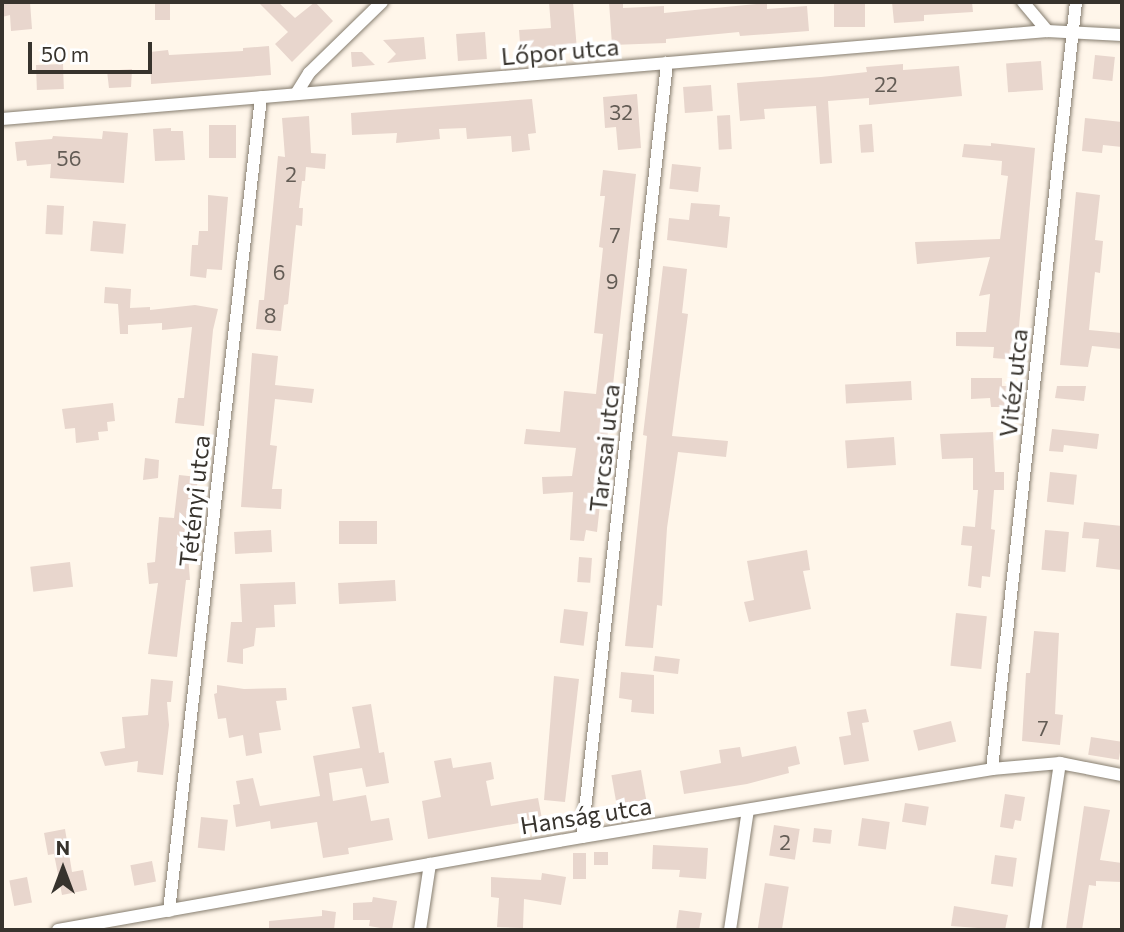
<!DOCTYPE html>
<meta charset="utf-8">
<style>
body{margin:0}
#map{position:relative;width:1124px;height:932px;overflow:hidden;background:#fff6ea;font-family:Commissioner,sans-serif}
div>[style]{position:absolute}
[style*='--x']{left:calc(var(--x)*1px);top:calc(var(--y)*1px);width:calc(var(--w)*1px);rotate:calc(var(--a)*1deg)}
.building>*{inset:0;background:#e8d6cd;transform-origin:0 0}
.roads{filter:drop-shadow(0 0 2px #867d6f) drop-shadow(0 0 2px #867d6f)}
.minor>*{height:12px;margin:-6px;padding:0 6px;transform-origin:6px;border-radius:6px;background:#fff}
span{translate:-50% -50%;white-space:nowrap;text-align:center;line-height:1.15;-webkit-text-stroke:7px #fff;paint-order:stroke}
.number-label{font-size:21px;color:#635c55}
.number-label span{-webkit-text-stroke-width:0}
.street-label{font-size:24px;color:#37332d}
.frame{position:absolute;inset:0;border:4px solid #37332d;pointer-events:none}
.north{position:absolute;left:28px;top:834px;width:70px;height:70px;-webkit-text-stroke:5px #fff;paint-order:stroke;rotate:0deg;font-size:19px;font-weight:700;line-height:28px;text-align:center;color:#37332d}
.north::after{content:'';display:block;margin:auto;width:24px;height:32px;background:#37332d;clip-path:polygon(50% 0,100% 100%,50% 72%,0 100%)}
.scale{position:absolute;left:28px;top:42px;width:124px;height:32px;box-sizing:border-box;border:4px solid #37332d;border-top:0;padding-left:9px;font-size:21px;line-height:24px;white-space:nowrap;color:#37332d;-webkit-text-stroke:5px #fff;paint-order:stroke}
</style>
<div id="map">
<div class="building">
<div style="clip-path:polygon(2px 2px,30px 2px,32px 29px,11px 31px,10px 15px,2px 17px)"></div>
<div style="left:155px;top:2px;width:15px;height:18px"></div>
<div style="clip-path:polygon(258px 2px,278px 2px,295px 18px,315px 2px,333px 21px,292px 62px,275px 44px,288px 32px)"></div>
<div style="clip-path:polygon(549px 2px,573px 2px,577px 50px,521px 56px,519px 30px,551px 28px)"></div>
<div style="clip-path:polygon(609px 2px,623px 2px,623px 8px,664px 6px,664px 13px,767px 3px,767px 9px,807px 6px,809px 31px,740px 36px,739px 32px,666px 39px,666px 43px,612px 45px)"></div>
<div style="left:834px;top:2px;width:31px;height:25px"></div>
<div style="clip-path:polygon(892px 2px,972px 2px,973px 12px,924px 15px,924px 21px,894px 23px)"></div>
<div style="left:485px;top:32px;width:27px;height:29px;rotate:86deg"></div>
<div style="clip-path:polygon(424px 37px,426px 59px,387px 63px,396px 54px,383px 40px)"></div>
<div style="clip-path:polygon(269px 46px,271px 75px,151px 84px,150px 52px,168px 50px,169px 55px,243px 51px,243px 48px)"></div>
<div style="clip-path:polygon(351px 52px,362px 52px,375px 65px,352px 67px)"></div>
<div style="left:1095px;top:55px;width:20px;height:24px;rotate:6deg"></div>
<div style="left:1041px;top:61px;width:29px;height:35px;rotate:86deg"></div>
<div style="left:63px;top:64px;width:25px;height:27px;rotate:88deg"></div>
<div style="clip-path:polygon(903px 64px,903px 70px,959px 66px,962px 96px,869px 105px,869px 98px,828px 101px,832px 163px,820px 164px,816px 106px,764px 109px,765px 119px,740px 121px,737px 83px,821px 77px,867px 72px,866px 67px)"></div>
<div style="clip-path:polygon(132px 69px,131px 87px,109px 88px,107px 71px)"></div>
<div style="left:711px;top:85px;width:26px;height:28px;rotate:86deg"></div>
<div style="clip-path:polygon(637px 94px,641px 148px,618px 150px,616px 127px,605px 128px,603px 97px)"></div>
<div style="clip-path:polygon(532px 99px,536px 133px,528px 134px,530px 150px,512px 152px,511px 136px,467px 139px,466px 128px,439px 129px,440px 139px,396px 143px,397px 133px,352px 135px,351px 113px)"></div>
<div style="left:730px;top:115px;width:34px;height:13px;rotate:87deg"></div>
<div style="clip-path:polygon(309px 116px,311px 153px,326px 154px,325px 169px,306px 167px,305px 181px,302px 181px,299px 208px,303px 208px,302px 226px,296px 225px,288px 304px,284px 305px,281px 331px,256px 329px,259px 300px,264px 300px,278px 156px,285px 157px,282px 118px)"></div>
<div style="clip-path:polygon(1085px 118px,1122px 122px,1122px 147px,1103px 145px,1102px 153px,1082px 151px)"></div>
<div style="left:872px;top:124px;width:28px;height:13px;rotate:86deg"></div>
<div style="left:209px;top:125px;width:27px;height:33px"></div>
<div style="clip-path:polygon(171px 128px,171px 131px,183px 131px,185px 160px,155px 161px,153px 129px)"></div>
<div style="clip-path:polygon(103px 131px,128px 133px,124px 183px,50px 178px,51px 164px,27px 166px,26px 160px,17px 161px,15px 142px,52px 139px,53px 136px,102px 139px)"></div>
<div style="clip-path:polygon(991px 143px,1035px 148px,1016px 360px,993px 358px,994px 347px,956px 346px,956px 332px,986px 332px,990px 294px,979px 296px,990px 257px,917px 264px,915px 242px,1000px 239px,1008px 176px,1001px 175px,1002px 161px,962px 157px,964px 144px,991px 146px)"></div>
<div style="left:672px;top:164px;width:29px;height:25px;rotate:6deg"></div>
<div style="clip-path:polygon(603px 170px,636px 174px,597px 532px,586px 530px,584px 541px,570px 540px,573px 492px,543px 494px,542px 477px,572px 476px,576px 448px,524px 444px,526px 429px,560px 432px,564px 391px,596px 394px,603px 334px,594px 333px,603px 248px,599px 247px,605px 196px,600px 196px)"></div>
<div style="clip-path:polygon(1076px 192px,1100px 195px,1095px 240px,1103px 241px,1100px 273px,1095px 272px,1089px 330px,1122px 333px,1122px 349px,1092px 346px,1088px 367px,1060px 365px)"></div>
<div style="clip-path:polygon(208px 195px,228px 197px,222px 270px,207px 269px,206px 278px,190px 276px,192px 245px,198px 245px,199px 231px,208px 231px)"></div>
<div style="clip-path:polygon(691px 203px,720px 205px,719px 216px,730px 217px,727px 248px,667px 240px,669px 218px,689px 220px)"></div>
<div style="left:47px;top:205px;width:17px;height:29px;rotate:3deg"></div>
<div style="left:93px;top:221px;width:33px;height:30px;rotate:5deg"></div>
<div style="clip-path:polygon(663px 266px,687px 269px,682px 313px,688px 314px,672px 436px,728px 441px,726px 457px,678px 452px,667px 528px,662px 606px,657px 605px,653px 648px,625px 646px,647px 436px,643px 435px)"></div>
<div style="clip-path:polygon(105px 287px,131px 289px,130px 308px,150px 307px,150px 310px,195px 305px,218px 309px,213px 330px,204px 426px,175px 423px,178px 398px,184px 398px,192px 327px,162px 330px,162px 323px,128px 325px,128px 334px,120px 334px,118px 304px,104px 303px)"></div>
<div style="clip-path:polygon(252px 353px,278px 356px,275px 385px,314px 389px,312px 403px,275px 399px,270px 445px,277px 446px,272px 489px,282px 489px,281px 509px,241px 507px)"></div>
<div style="clip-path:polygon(971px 378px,1002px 378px,1002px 386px,1017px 386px,1017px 407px,991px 407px,990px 398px,971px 399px)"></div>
<div style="left:911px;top:381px;width:19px;height:66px;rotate:87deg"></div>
<div style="clip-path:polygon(1057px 386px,1086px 386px,1084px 401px,1055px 398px)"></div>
<div style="clip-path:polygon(113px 403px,115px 421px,107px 422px,108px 431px,98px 432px,99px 440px,76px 443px,75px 428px,65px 429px,62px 409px)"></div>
<div style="clip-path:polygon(1052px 429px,1099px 434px,1097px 449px,1064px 445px,1063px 452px,1049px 451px)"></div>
<div style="clip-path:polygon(993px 432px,995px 472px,1004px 472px,1004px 490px,994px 490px,991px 529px,995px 530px,990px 577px,982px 576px,981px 588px,968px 586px,972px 546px,961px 545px,963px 526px,975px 527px,978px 490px,973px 490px,973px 458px,942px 459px,940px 434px)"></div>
<div style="left:894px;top:437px;width:28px;height:49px;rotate:86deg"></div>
<div style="clip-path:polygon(145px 458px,159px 460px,158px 478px,143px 480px)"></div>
<div style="left:1050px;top:472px;width:27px;height:30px;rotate:6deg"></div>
<div style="clip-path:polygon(179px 475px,198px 477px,191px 544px,187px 543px,190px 580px,186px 580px,177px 657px,148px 654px,158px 583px,149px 584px,147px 563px,155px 562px,159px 517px,174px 518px)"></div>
<div style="left:377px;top:521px;width:23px;height:38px;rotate:90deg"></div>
<div style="clip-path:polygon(1084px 522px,1122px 526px,1122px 570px,1096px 567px,1099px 539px,1082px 538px)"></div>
<div style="left:271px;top:530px;width:22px;height:37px;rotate:87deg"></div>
<div style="left:1045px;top:530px;width:24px;height:40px;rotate:5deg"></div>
<div style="clip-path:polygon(807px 550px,810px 570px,803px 571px,811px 609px,749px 622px,744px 602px,754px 600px,747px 561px)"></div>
<div style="left:579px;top:557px;width:13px;height:25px;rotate:4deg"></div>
<div style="left:70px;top:562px;width:25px;height:40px;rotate:83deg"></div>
<div style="left:395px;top:580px;width:21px;height:57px;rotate:87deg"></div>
<div style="clip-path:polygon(295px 582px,296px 604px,274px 605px,275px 627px,256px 628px,254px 646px,243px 649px,243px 664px,227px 662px,231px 622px,242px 622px,240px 584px)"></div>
<div style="left:564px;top:609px;width:24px;height:34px;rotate:7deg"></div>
<div style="left:956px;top:613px;width:31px;height:53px;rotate:6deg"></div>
<div style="clip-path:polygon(1034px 631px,1059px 633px,1055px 714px,1063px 715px,1060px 745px,1022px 741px,1026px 673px,1030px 673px)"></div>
<div style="left:655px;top:656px;width:25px;height:15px;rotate:7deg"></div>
<div style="clip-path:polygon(621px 672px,654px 675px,654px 714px,631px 712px,632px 700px,619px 698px)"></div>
<div style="clip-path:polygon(554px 676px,579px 679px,565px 802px,544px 800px)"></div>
<div style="clip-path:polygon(151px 679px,173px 681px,171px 702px,167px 702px,169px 725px,163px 775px,137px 772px,138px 761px,105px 766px,100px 752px,125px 748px,122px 717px,148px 715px)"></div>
<div style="clip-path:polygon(217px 685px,244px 689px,286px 688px,287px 700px,276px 701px,281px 730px,259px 733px,262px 753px,246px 756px,243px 735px,229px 738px,226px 718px,218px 719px,214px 694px,217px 693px)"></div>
<div style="clip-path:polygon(371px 704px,379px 753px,384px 752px,389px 783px,366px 787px,362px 768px,329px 773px,333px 801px,366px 795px,371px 821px,389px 818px,393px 840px,348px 848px,349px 854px,323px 858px,317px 822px,271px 829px,270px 821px,236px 827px,233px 805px,240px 804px,236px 781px,253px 778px,260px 806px,320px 796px,313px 756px,360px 748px,352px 707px)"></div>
<div style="clip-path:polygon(866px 709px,869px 722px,862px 723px,869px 761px,844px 765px,839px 737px,851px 735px,847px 712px)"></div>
<div style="left:951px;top:721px;width:21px;height:39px;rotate:76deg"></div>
<div style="left:1091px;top:737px;width:31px;height:18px;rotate:9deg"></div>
<div style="clip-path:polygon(796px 746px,800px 764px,788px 767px,789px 773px,747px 784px,684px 794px,680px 771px,721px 763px,719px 750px,740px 747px,742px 757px)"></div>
<div style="clip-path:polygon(451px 758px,453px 768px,491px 762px,494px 779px,486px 781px,491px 806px,538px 798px,542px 819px,428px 839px,422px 801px,441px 797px,434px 761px)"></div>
<div style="left:641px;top:770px;width:34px;height:30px;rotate:80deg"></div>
<div style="clip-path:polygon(1005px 794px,1025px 797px,1021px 821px,1015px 820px,1013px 829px,1000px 827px)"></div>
<div style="left:905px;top:803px;width:24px;height:19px;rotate:9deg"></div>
<div style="clip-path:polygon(1084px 806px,1110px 810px,1100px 860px,1122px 863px,1122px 882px,1096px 881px,1096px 886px,1089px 885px,1082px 930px,1072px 930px,1066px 929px)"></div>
<div style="left:201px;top:817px;width:27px;height:31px;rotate:6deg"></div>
<div style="left:862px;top:818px;width:28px;height:28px;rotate:8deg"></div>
<div style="left:774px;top:825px;width:26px;height:31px;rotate:9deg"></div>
<div style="left:814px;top:828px;width:18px;height:14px;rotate:6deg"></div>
<div style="clip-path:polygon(65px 829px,72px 872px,83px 870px,87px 890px,62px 895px,54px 854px,48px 855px,44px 833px)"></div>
<div style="clip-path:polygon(653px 845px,708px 848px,706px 879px,679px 877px,680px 870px,652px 869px)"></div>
<div style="left:594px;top:852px;width:14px;height:13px"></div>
<div style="left:573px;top:853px;width:13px;height:26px"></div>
<div style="left:995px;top:855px;width:22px;height:29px;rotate:8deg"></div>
<div style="left:152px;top:861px;width:21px;height:22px;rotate:79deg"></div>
<div style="clip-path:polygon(542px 873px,566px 877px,561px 905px,524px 899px,523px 928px,497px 927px,499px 898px,491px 897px,491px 877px,541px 880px)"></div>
<div style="left:27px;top:877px;width:26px;height:18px;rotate:79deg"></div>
<div style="left:765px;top:883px;width:24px;height:48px;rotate:9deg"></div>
<div style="clip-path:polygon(373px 897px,397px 901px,392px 930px,369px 926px,370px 920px,353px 920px,353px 903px,372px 902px)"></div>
<div style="clip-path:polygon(954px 906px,1008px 915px,1005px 930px,951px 926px)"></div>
<div style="clip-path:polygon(322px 910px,336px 912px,334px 930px,269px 930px,269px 921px,322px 916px)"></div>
<div style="clip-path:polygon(679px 910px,702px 913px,699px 930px,676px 930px)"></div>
</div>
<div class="roads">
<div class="minor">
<div style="--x:1023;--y:2;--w:38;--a:50"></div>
<div style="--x:296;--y:94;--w:25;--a:-58"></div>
<div style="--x:309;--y:73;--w:102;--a:-44.2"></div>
<div style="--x:2;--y:119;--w:1049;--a:-4.81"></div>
<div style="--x:1047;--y:31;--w:75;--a:3.1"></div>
<div style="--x:992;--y:769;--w:772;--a:-83.75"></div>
<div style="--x:582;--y:837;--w:779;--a:-83.73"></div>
<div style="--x:169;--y:911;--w:819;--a:-83.55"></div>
<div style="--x:58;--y:930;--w:532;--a:-10.06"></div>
<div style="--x:582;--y:837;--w:416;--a:-9.4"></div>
<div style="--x:992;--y:769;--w:68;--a:-5"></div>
<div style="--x:1060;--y:763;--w:63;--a:11"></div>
<div style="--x:420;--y:930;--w:67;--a:-81.4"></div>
<div style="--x:730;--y:930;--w:121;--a:-81.5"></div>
<div style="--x:1035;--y:930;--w:169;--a:-81.5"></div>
</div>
</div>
<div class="number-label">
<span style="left:886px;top:84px">22</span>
<span style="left:621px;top:112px">32</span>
<span style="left:69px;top:158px">56</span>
<span style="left:291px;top:174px">2</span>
<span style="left:615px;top:235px">7</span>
<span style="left:279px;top:272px">6</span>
<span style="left:612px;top:281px">9</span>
<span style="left:270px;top:315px">8</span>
<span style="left:1043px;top:728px">7</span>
<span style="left:785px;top:842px">2</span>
</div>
<div class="street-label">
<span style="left:560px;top:51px;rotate:-5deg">Lőpor utca</span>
<span style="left:1013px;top:383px;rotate:-84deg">Vitéz utca</span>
<span style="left:604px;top:448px;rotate:-84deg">Tarcsai utca</span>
<span style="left:194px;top:501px;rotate:-84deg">Tétényi utca</span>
<span style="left:586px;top:815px;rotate:-9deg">Hanság utca</span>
</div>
<div class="frame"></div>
<div class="north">N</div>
<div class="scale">50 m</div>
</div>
